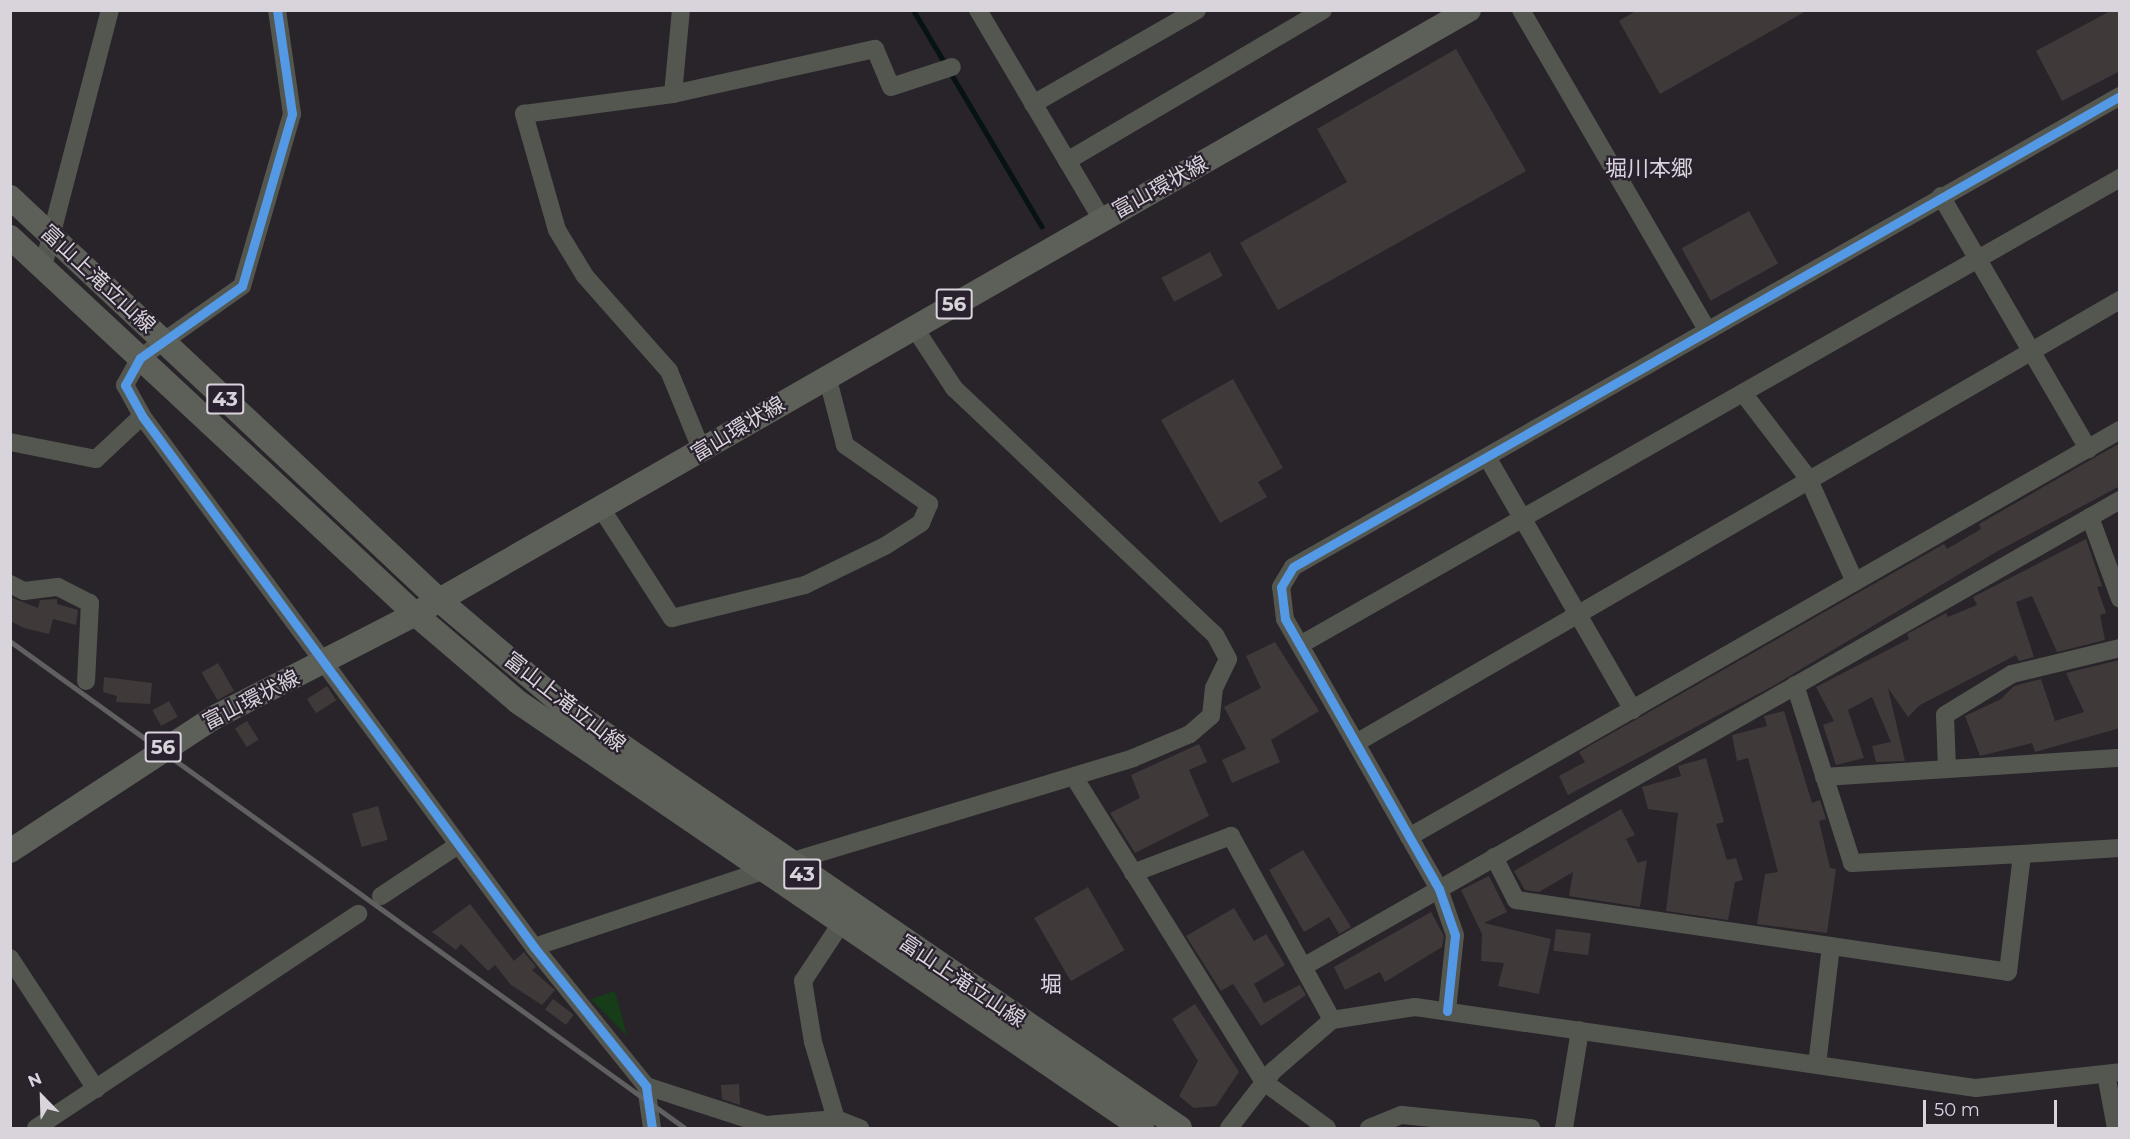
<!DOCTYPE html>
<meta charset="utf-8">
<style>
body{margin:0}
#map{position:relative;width:2130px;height:1139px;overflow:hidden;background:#28242a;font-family:Montserrat,"Noto Sans JP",sans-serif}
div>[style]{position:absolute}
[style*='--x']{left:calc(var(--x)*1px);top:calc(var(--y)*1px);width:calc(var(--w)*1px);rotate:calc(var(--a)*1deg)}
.green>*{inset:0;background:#163c18}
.stream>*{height:5px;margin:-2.5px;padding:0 2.5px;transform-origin:2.5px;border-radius:2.5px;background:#071213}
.building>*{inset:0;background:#3f393a;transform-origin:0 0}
.minor>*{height:18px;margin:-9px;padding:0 9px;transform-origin:9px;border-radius:9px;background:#535750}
.major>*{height:24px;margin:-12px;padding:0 12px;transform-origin:12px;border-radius:12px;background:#5c6059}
.rail>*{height:4.5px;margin:-2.25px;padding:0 2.25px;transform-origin:2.25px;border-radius:2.25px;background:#616061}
.cycleway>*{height:9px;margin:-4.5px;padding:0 4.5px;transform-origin:4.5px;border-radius:4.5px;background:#5399e6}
span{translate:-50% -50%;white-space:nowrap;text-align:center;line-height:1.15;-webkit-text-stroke:4.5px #29212d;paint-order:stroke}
.shield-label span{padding:2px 4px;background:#29212d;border:2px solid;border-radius:4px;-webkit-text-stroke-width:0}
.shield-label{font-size:20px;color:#d9d4dc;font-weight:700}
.street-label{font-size:21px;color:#d9d4dc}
.neighbourhood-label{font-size:22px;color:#d9d4dc}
.frame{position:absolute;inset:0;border:12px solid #d9d4dc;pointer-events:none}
.north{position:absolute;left:12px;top:1067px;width:60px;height:60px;-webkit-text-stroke:4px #29212d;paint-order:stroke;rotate:337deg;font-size:16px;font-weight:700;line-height:24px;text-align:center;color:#d9d4dc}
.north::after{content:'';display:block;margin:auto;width:21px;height:27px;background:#d9d4dc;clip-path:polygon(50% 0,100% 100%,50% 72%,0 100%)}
.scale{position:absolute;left:1923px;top:1100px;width:134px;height:27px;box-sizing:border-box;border:3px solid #d9d4dc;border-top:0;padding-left:8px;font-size:18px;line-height:21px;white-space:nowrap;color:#d9d4dc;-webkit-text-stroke:4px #29212d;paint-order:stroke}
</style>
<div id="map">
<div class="green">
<div style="clip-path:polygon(615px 991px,627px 1036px,591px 999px)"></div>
</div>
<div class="stream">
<div style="--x:913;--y:10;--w:252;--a:59.3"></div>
</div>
<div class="building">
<div style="clip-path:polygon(1637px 10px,1808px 10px,1660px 94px,1619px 21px)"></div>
<div style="clip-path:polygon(2112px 10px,2120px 10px,2120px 71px,2062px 101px,2036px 51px)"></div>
<div style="clip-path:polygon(1456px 49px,1526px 171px,1278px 310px,1240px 243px,1347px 182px,1317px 129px)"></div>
<div style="left:1749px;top:211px;width:60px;height:77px;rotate:61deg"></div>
<div style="left:1210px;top:252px;width:27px;height:55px;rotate:62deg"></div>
<div style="clip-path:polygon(1233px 379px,1283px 468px,1258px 482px,1267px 497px,1220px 523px,1161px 420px)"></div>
<div style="clip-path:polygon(2120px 443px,2120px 486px,1996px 552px,1773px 686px,1568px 795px,1559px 776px,1585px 762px,1579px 752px,1944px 544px,1947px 549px,1981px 529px,1979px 524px)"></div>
<div style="clip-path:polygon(2086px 539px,2102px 586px,2097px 587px,2106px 613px,2100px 615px,2105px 640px,2057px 652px,2032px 596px,2016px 602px,2034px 657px,2019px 661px,2016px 655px,1920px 705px,1908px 717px,1888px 688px,1905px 761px,1876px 762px,1872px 746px,1891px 742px,1872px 697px,1848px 710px,1864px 758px,1836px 765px,1823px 725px,1834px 721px,1816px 687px,1909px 639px,1907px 634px,1946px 613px,1948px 617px,1977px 605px,1973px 597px)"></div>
<div style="clip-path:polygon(10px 597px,38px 608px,40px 600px,57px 599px,57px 604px,78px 610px,76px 625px,53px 619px,49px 634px,24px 628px,10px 621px)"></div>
<div style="clip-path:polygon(1275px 642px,1319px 711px,1271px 740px,1280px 762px,1232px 783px,1222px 760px,1246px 749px,1224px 707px,1261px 688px,1246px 656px)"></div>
<div style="clip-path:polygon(2120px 660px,2120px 728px,2035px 752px,2032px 743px,1980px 756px,1965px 716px,2001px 699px,2014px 686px,2041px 679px,2055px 721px,2084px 712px,2066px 673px)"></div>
<div style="left:218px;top:663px;width:32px;height:19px;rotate:60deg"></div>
<div style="clip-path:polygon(104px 677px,152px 683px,150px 704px,116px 702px,117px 696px,103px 692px)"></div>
<div style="left:327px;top:686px;width:17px;height:24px;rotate:57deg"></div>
<div style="left:169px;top:701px;width:18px;height:19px;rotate:61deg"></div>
<div style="clip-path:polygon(1784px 711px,1812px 803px,1820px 800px,1826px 819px,1819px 821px,1830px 868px,1836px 869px,1827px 933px,1757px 924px,1765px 874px,1778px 872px,1748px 758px,1737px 761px,1732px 735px,1767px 726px,1764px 716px)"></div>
<div style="left:247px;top:721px;width:22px;height:14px;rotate:58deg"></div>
<div style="clip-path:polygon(1199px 744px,1207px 762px,1189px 770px,1209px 816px,1135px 853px,1110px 813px,1140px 798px,1131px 775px)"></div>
<div style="clip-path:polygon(1706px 758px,1724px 822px,1716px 824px,1727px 860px,1736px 858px,1743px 880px,1735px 882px,1728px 920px,1666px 911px,1678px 813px,1648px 809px,1642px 787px,1681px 776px,1678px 766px)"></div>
<div style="left:378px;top:806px;width:35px;height:27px;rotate:74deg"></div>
<div style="clip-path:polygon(1621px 809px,1635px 835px,1626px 839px,1638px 863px,1647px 860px,1640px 907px,1569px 896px,1573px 872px,1539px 892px,1525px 890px,1514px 871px)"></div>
<div style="clip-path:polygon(1303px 850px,1351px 927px,1339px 934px,1329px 917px,1304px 932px,1269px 870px)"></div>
<div style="clip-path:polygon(1489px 876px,1507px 912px,1484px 923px,1551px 939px,1539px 994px,1498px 986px,1504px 963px,1481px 961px,1482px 934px,1461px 890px)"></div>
<div style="left:1088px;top:887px;width:73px;height:62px;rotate:60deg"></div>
<div style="clip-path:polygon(470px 904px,514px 961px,524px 952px,536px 967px,532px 970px,555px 990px,542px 1005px,511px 985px,495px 965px,488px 971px,461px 944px,456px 950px,432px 932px)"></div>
<div style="clip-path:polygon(1234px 908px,1254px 941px,1266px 934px,1285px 965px,1254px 984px,1264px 1003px,1300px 985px,1306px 995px,1261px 1026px,1233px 984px,1221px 991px,1186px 936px)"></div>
<div style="clip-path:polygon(1431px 912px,1444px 936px,1442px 947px,1385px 982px,1380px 972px,1345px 990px,1334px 967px)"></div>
<div style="left:1556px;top:929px;width:35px;height:22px;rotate:7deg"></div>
<div style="left:553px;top:999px;width:26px;height:13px;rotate:37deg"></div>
<div style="clip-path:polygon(1195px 1004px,1239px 1072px,1216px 1106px,1194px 1108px,1179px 1096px,1198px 1061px,1172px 1019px)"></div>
<div style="clip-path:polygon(739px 1084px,740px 1105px,722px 1099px,721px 1085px)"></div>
</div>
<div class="minor">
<div style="--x:277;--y:10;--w:105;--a:81.8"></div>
<div style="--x:292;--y:114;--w:179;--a:106.2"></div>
<div style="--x:242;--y:286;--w:125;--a:144.8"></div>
<div style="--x:140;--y:358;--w:31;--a:119"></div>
<div style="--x:125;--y:385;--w:35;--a:61"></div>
<div style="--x:142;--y:416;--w:660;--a:53.56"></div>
<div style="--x:534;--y:947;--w:179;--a:51.1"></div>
<div style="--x:646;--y:1086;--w:42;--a:81.9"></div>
<div style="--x:978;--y:10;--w:244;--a:59.4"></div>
<div style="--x:1521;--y:10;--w:370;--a:59.8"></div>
<div style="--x:673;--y:94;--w:84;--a:-84.6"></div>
<div style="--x:1033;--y:104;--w:189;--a:-29.8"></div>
<div style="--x:1067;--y:161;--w:297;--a:-30.5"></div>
<div style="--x:1941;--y:196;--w:293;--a:59.8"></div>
<div style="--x:43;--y:267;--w:266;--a:-75.4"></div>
<div style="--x:1743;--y:393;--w:107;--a:52.6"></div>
<div style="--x:1808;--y:478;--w:114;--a:65.7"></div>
<div style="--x:10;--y:442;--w:88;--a:11.2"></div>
<div style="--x:96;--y:459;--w:63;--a:-43.1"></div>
<div style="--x:702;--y:451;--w:87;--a:-112.4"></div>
<div style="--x:669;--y:371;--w:127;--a:-131.5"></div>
<div style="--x:585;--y:276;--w:54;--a:-121.3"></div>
<div style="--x:557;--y:230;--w:121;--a:-105.9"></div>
<div style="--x:524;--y:114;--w:150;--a:-7.6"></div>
<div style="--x:673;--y:94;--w:207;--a:-12.6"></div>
<div style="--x:875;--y:49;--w:41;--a:67.2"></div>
<div style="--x:891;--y:87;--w:64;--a:-18.2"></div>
<div style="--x:1487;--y:457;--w:292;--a:60"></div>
<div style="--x:601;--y:508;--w:131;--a:57.2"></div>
<div style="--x:672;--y:618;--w:137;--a:-13.9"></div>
<div style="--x:805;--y:585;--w:89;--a:-26"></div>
<div style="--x:885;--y:546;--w:43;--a:-32.6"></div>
<div style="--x:921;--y:523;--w:21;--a:-67"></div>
<div style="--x:929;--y:504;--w:103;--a:-144.9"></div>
<div style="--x:845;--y:445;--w:71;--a:-104.6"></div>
<div style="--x:2090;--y:517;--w:87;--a:69.9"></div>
<div style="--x:10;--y:584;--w:16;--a:27"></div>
<div style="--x:24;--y:591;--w:34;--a:-7"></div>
<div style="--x:58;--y:587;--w:36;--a:27"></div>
<div style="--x:90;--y:603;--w:78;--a:92.9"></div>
<div style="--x:1300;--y:645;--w:944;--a:-29.66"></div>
<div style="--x:1795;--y:685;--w:187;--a:72.2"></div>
<div style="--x:1852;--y:863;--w:170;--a:-3"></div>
<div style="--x:1356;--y:743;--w:883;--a:-30.11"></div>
<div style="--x:1947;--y:769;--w:54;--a:-92.1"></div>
<div style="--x:1945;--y:715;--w:79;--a:-31.5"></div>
<div style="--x:2012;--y:674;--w:111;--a:-13.5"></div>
<div style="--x:1074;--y:777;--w:359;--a:58.1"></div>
<div style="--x:1264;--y:1082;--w:78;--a:36.1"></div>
<div style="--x:1824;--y:777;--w:297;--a:-3.7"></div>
<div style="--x:1409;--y:837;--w:819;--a:-29.79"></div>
<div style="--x:1494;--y:857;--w:48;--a:62.9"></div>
<div style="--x:1516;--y:900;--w:497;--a:8.3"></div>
<div style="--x:2008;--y:972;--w:119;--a:-83.2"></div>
<div style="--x:2022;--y:854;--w:98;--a:-3.5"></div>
<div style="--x:1133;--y:873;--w:105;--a:-20.7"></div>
<div style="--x:1231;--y:836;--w:210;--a:61.2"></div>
<div style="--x:381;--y:896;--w:92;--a:-33.5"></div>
<div style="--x:534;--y:947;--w:266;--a:-18.4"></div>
<div style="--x:786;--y:863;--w:363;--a:-16.8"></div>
<div style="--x:1133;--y:758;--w:62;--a:-22.8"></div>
<div style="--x:1190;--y:734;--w:28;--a:-41"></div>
<div style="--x:1211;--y:716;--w:28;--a:-84"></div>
<div style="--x:1214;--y:688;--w:32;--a:-64"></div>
<div style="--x:1228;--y:659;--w:27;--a:-118"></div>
<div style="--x:1215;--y:635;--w:359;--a:-136.6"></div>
<div style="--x:954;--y:388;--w:73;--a:-123.3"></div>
<div style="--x:10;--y:958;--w:157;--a:56.7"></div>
<div style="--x:1303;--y:967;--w:941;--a:-29.75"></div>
<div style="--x:1447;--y:1011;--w:76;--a:-84"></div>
<div style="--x:1455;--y:935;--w:49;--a:-109.2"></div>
<div style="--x:1439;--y:889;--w:311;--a:-119.7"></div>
<div style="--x:1285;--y:619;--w:32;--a:-97"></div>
<div style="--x:1281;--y:587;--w:23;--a:-59"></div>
<div style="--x:1293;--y:567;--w:952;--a:-29.66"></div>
<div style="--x:1817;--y:1065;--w:120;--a:-83.3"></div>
<div style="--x:2106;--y:1074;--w:55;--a:79.5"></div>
<div style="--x:646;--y:1086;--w:126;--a:18"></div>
<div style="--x:766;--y:1125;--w:70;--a:-4.9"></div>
<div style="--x:836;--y:1119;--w:26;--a:21"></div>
<div style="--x:836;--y:1119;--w:80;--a:-106.6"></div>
<div style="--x:813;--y:1042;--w:62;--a:-99.3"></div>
<div style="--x:803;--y:981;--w:82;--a:-56.5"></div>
<div style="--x:36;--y:1128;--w:387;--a:-33.6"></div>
<div style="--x:1229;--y:1128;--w:72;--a:-52.3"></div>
<div style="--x:1273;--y:1071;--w:78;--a:-40.8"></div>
<div style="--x:1332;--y:1020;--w:84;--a:-8.9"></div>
<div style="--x:1415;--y:1007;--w:567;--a:8.22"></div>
<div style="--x:1976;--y:1088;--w:145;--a:-6.3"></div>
<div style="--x:1369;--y:1128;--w:35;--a:-22"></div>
<div style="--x:1402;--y:1115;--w:130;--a:5.8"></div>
<div style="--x:1564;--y:1128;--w:99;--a:-80.7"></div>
</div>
<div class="major">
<div style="--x:10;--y:197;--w:589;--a:43.21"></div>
<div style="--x:439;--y:600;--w:167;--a:40.2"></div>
<div style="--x:567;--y:708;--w:743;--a:34.42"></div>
<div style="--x:10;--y:237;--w:553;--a:42.95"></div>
<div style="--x:415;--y:614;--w:135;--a:40.5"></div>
<div style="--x:518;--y:702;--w:756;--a:34.32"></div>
<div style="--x:10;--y:851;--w:243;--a:-33.2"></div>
<div style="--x:213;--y:718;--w:227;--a:-27.2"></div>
<div style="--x:415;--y:614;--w:1215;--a:-29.82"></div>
</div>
<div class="rail">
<div style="--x:10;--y:641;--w:832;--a:35.81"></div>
</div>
<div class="cycleway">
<div style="--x:277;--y:10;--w:105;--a:81.8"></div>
<div style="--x:292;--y:114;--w:179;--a:106.2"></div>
<div style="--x:242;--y:286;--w:125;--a:144.8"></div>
<div style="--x:140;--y:358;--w:31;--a:119"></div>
<div style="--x:125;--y:385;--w:35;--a:61"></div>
<div style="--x:142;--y:416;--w:660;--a:53.56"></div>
<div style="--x:534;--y:947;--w:179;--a:51.1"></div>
<div style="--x:646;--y:1086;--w:42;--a:81.9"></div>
<div style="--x:1447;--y:1011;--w:76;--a:-84"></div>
<div style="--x:1455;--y:935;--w:49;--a:-109.2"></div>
<div style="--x:1439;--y:889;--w:311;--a:-119.7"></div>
<div style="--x:1285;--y:619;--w:32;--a:-97"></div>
<div style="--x:1281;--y:587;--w:23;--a:-59"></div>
<div style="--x:1293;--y:567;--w:952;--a:-29.66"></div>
</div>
<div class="shield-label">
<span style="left:954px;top:304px">56</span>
<span style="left:225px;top:399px">43</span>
<span style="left:163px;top:747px">56</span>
<span style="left:802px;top:874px">43</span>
</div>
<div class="street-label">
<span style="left:1160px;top:187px;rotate:-29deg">富山環状線</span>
<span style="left:98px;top:279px;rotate:43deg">富山上滝立山線</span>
<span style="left:738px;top:429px;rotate:-31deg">富山環状線</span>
<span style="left:251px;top:700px;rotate:-27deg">富山環状線</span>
<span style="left:565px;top:702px;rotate:38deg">富山上滝立山線</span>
<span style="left:962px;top:981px;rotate:34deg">富山上滝立山線</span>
</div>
<div class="neighbourhood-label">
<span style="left:1649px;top:169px">堀川本郷</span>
<span style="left:1051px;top:985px">堀</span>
</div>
<div class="frame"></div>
<div class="north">N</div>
<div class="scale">50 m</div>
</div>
